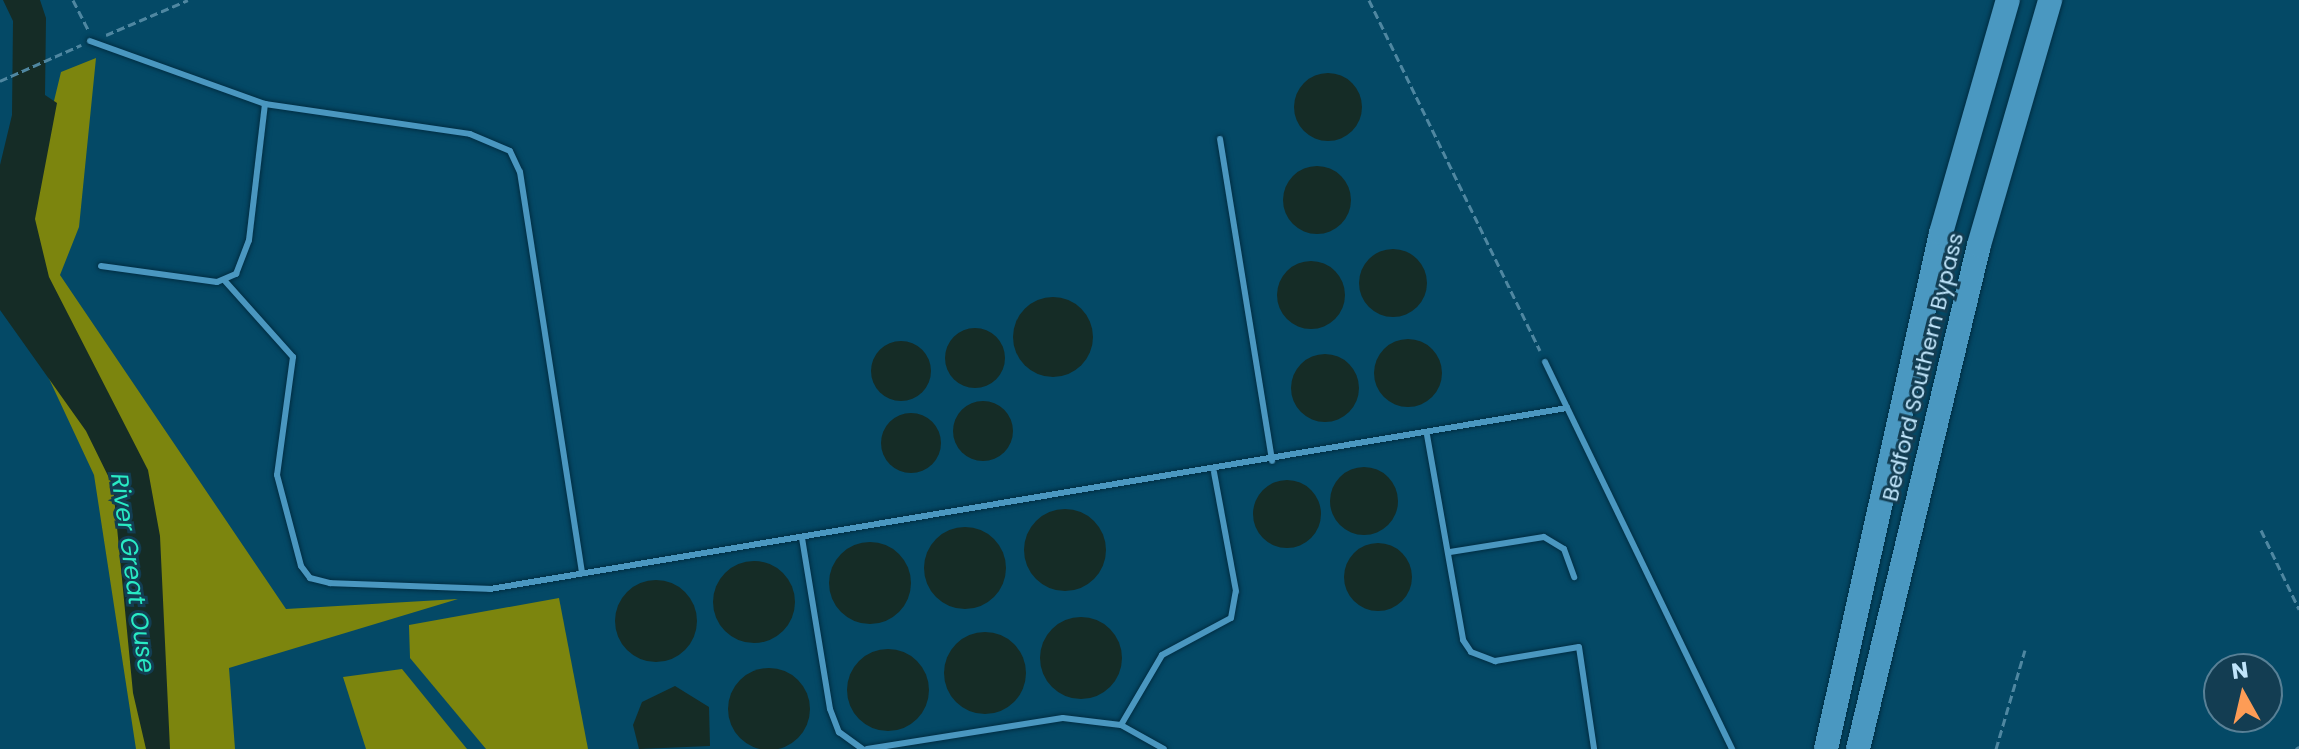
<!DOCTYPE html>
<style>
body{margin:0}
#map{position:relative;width:2299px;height:749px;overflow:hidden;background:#044966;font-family:Poppins,sans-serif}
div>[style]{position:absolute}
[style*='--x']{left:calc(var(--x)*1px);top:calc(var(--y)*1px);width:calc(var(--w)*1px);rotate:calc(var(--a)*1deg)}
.forest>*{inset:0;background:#7c850e}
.water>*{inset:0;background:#152c26}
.round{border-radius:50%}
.path>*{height:3px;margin-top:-1.5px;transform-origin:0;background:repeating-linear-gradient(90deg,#4f87a1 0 8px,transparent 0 12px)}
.roads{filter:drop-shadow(0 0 2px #012d42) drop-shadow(0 0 2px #012d42)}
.lane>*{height:6px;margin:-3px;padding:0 3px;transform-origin:3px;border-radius:3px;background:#4a97c0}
.highway>*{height:24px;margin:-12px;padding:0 12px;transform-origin:12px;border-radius:12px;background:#4a98c1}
span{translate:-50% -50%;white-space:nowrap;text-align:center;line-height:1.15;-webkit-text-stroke:6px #133d52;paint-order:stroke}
.street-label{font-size:22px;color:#c0e5fb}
.water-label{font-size:24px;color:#29eac4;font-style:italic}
.north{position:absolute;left:2203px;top:653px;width:80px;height:80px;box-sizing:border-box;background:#133d52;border:2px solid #588096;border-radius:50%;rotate:352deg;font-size:22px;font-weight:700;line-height:32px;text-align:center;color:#c0e5fb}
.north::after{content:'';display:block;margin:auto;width:28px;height:36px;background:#fd9c56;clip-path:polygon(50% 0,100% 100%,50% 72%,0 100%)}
</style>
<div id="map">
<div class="forest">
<div style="clip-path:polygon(96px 58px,79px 227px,60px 275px,286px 609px,458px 599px,229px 668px,235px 749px,136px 749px,94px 475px,8px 291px,61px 72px)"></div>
<div style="clip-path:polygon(559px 598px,588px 749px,486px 749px,410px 658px,409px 625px)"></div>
<div style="clip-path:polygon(402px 669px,467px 749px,366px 749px,343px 677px)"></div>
</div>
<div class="water">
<div style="clip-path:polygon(3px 0,40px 0,46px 18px,45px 95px,57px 103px,35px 219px,49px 277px,148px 470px,160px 536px,170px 749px,146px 749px,133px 693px,113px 486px,86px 431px,0 310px,0 165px,12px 115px,13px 21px)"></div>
<div class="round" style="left:1294px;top:73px;width:68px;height:68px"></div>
<div class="round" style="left:1283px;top:166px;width:68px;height:68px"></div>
<div class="round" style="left:1359px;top:249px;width:68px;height:68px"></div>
<div class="round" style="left:1277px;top:261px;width:68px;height:68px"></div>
<div class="round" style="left:1013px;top:297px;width:80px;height:80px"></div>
<div class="round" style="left:945px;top:328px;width:60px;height:60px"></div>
<div class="round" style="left:1374px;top:339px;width:68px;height:68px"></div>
<div class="round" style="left:871px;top:341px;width:60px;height:60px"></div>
<div class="round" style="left:1291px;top:354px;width:68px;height:68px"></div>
<div class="round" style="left:953px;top:401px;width:60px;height:60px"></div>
<div class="round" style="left:881px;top:413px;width:60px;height:60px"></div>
<div class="round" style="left:1330px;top:467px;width:68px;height:68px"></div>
<div class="round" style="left:1253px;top:480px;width:68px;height:68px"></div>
<div class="round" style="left:1024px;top:509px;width:82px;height:82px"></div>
<div class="round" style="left:924px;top:527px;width:82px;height:82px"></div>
<div class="round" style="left:829px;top:542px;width:82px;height:82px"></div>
<div class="round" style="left:1344px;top:543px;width:68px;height:68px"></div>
<div class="round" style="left:713px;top:561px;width:82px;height:82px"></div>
<div class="round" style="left:615px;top:580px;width:82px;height:82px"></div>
<div class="round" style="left:1040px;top:617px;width:82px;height:82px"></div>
<div class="round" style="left:944px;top:632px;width:82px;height:82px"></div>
<div class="round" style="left:847px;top:649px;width:82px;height:82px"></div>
<div class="round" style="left:728px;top:668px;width:82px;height:82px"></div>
<div style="clip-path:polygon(675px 686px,709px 707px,710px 746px,639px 749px,633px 725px,642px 702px)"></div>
</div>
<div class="path">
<div style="--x:73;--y:0;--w:34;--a:63"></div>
<div style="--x:1369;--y:0;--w:390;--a:64"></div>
<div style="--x:106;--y:35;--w:89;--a:-23.1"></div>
<div style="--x:0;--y:81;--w:89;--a:-24"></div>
<div style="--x:2261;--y:530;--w:88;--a:64.3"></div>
<div style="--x:1996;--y:749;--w:103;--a:-73.7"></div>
<div style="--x:2296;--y:749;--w:4;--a:-34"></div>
</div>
<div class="roads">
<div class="lane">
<div style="--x:90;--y:41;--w:186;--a:19.8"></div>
<div style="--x:265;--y:104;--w:207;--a:8.3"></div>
<div style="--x:470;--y:134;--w:43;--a:23"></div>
<div style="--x:510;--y:151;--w:23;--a:65"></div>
<div style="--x:520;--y:172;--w:406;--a:81.2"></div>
<div style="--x:1220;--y:139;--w:326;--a:80.8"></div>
<div style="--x:101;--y:266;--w:117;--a:7.9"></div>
<div style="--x:217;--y:282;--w:21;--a:-23"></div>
<div style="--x:236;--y:274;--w:36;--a:-69"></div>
<div style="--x:249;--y:240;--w:137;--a:-83.3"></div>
<div style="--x:225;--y:281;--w:102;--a:48.2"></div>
<div style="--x:293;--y:357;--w:119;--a:97.7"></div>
<div style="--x:277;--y:475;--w:94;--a:75.2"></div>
<div style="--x:301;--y:566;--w:15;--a:53"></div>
<div style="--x:310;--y:578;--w:21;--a:14"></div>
<div style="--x:330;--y:583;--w:160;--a:2.1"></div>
<div style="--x:490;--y:589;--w:1092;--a:-9.54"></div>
<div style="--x:1545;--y:362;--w:430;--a:64.2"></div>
<div style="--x:1427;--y:435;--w:208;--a:80"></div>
<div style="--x:1463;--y:640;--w:14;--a:56"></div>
<div style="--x:1471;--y:652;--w:26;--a:21"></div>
<div style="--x:1495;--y:661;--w:85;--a:-9.5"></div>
<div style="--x:1579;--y:647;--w:103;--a:81.6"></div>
<div style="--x:802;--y:538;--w:173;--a:80.7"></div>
<div style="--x:830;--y:709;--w:25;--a:69"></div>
<div style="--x:839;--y:732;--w:29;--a:36"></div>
<div style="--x:1450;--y:552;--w:95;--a:-9.1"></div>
<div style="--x:1544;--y:537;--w:23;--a:31"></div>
<div style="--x:1564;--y:549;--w:30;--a:70"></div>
<div style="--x:1121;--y:725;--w:81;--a:-59.6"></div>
<div style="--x:1162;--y:655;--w:78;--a:-28.2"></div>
<div style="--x:1231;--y:618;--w:27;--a:-80"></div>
<div style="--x:1236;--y:591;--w:121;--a:-100.5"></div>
<div style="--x:867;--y:749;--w:198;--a:-9"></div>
<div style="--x:1063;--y:718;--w:58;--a:6.9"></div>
<div style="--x:1121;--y:725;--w:49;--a:29.2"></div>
</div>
<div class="highway">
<div style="--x:1826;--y:749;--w:529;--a:-77.44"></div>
<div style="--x:1941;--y:233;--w:242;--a:-74"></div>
<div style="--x:1858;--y:749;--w:518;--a:-76.5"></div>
<div style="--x:1979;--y:245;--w:255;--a:-73.8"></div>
</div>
</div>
<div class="street-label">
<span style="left:1923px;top:367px;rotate:-76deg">Bedford Southern Bypass</span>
</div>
<div class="water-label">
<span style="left:133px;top:573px;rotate:82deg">River Great Ouse</span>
</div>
<div class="north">N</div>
</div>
